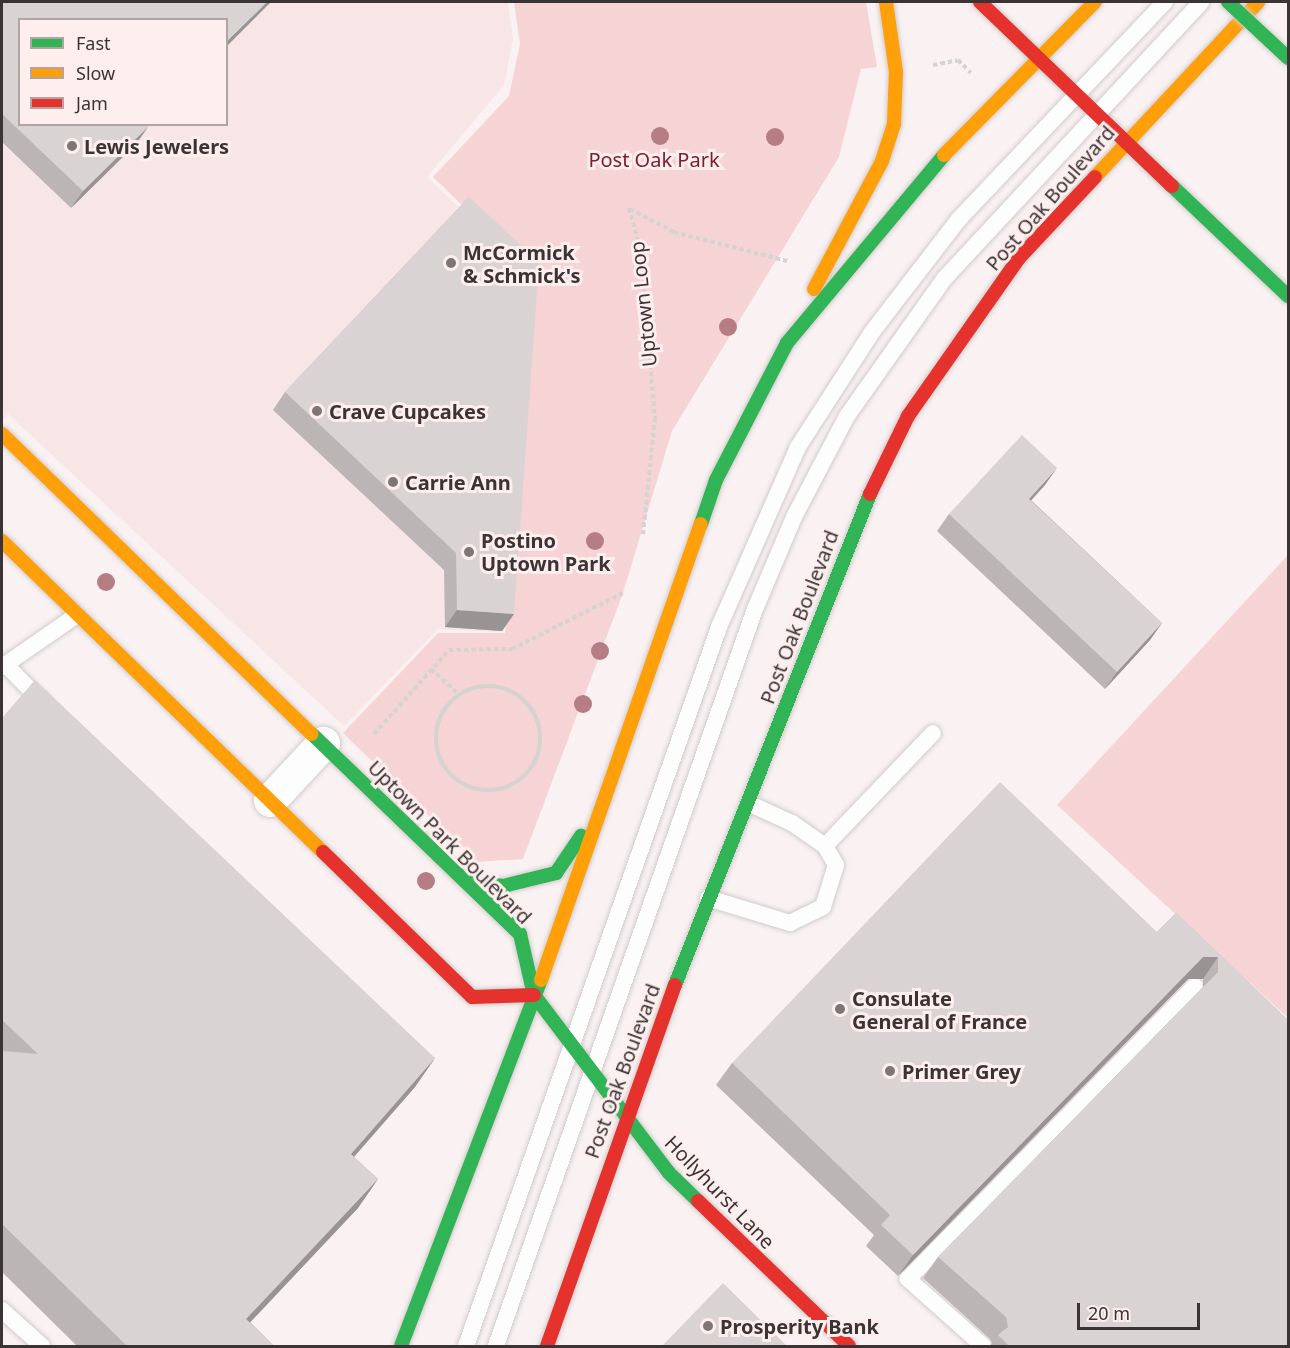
<!DOCTYPE html>
<style>
body{margin:0}
#map{position:relative;width:1290px;height:1348px;overflow:hidden;background:#faf2f2;font-family:"Noto Sans",sans-serif}
div>[style]{position:absolute}
[style*='--x']{left:calc(var(--x)*1px);top:calc(var(--y)*1px);width:calc(var(--w)*1px);rotate:calc(var(--a)*1deg)}
.built>*{inset:0;background:#f8e5e5}
.green>*{inset:0;background:#f6d3d4}
.path>*{height:4px;margin-top:-2px;transform-origin:0;background:repeating-linear-gradient(90deg,#d5d2d2 0 4.5px,transparent 0 7.5px)}
.path>.ring{margin:-2px;padding:0;box-sizing:content-box;background:none;border:4px solid #d5d2d2;border-radius:50%}
.roads{filter:drop-shadow(0 0 2px #d2cbcb) drop-shadow(0 0 2px #d2cbcb)}
.lane>*{height:16px;margin:-8px;padding:0 8px;transform-origin:8px;border-radius:8px;background:#fefdfd}
.street>*{height:33px;margin:-16.5px;padding:0 16.5px;transform-origin:16.5px;border-radius:16.5px;background:#fefdfd}
.fast>*{height:14px;margin:-7px;padding:0 7px;transform-origin:7px;border-radius:7px;background:#30b455}
.slow>*{height:14px;margin:-7px;padding:0 7px;transform-origin:7px;border-radius:7px;background:#ff9f0a}
.jam>*{height:14px;margin:-7px;padding:0 7px;transform-origin:7px;border-radius:7px;background:#e5322d}
.bridges{filter:drop-shadow(0 0 2px #d2cece) drop-shadow(0 0 2px #d2cece)}
.fast-bridge>*{height:14px;margin:-7px;padding:0 7px;transform-origin:7px;border-radius:7px;background:#30b455}
.trees>*{width:18px;height:18px;margin:-9px;border-radius:50%;background:#b77d85}
.wall>*{inset:0;background:#bbb5b5}
.shaded-wall>*{inset:0;background:#999494}
.building>*{inset:0;background:#dad3d3}
.dots>*{width:16px;height:16px;translate:-50% -50%;box-sizing:border-box;border:3px solid #feeeee;border-radius:50%}
span{translate:-50% -50%;white-space:nowrap;text-align:center;line-height:1.15;-webkit-text-stroke:6px #feeeee;paint-order:stroke}
.poi-label{font-size:20px;color:#3b3434;font-weight:700}
.left{translate:0 -50%;text-align:left}
.park-label{font-size:20px;color:#811d2c}
.street-label{font-size:20px;color:#3b3434}
.frame{position:absolute;inset:0;border:3px solid #3b3434;pointer-events:none}
.legend{position:absolute;left:18px;top:18px;width:210px;height:108px;box-sizing:border-box;background:#feeeee;border:2px solid #b0a4a4;margin:0;padding:8px 10px;list-style:none;font-size:18px;color:#3b3434}
.legend li{display:flex;align-items:center;gap:12px;height:30px}
.legend b{width:30px;border:2px solid #b0a4a4}
.scale{position:absolute;left:1077px;top:1303px;width:123px;height:27px;box-sizing:border-box;border:3px solid #3b3434;border-top:0;padding-left:8px;font-size:18px;line-height:21px;white-space:nowrap;color:#3b3434;-webkit-text-stroke:4px #feeeee;paint-order:stroke}
</style>
<div id="map">
<div class="built">
<div style="clip-path:polygon(evenodd,2px 2px,508px 2px,513px 39px,504px 85px,427px 177px,530px 275px,503px 632px,438px 629px,344px 726px,8px 414px,2px 421px,2px 2px,20px 20px,226px 20px,226px 124px,20px 124px,20px 20px)"></div>
</div>
<div class="green">
<div style="clip-path:polygon(514px 2px,866px 2px,877px 67px,861px 69px,839px 157px,672px 431px,623px 593px,523px 859px,476px 862px,343px 733px,438px 633px,505px 633px,532px 273px,433px 177px,509px 96px,520px 44px)"></div>
<div style="clip-path:polygon(1288px 555px,1288px 1018px,1057px 805px)"></div>
</div>
<div class="path">
<div style="--x:933;--y:65;--w:25;--a:-11"></div>
<div style="--x:958;--y:60;--w:18;--a:45"></div>
<div style="--x:629;--y:208;--w:46;--a:74.7"></div>
<div style="--x:641;--y:252;--w:167;--a:85.2"></div>
<div style="--x:655;--y:418;--w:117;--a:95.9"></div>
<div style="--x:630;--y:209;--w:50;--a:27.6"></div>
<div style="--x:674;--y:232;--w:117;--a:14.4"></div>
<div style="--x:431;--y:669;--w:38;--a:42"></div>
<div class="ring" style="left:436px;top:686px;width:100px;height:100px"></div>
<div style="--x:374;--y:734;--w:113;--a:-48.2"></div>
<div style="--x:449;--y:650;--w:63;--a:-0.9"></div>
<div style="--x:512;--y:649;--w:124;--a:-26.8"></div>
</div>
<div class="roads">
<div class="lane">
<div style="--x:6;--y:665;--w:54;--a:45.7"></div>
<div style="--x:2;--y:667;--w:91;--a:-34.7"></div>
<div style="--x:825;--y:846;--w:156;--a:-46.3"></div>
<div style="--x:708;--y:898;--w:86;--a:17"></div>
<div style="--x:790;--y:923;--w:37;--a:-26"></div>
<div style="--x:823;--y:907;--w:44;--a:-72.8"></div>
<div style="--x:836;--y:865;--w:22;--a:-120"></div>
<div style="--x:825;--y:846;--w:40;--a:-145.1"></div>
<div style="--x:792;--y:823;--w:48;--a:-155.6"></div>
<div style="--x:2;--y:1310;--w:54;--a:42"></div>
<div style="--x:466;--y:1346;--w:762;--a:-70.61"></div>
<div style="--x:719;--y:627;--w:197;--a:-66.3"></div>
<div style="--x:798;--y:447;--w:137;--a:-57.2"></div>
<div style="--x:872;--y:332;--w:143;--a:-52.4"></div>
<div style="--x:959;--y:219;--w:299;--a:-46.5"></div>
<div style="--x:496;--y:1346;--w:781;--a:-70.64"></div>
<div style="--x:755;--y:609;--w:100;--a:-67"></div>
<div style="--x:794;--y:517;--w:114;--a:-62.3"></div>
<div style="--x:847;--y:416;--w:168;--a:-54.7"></div>
<div style="--x:944;--y:279;--w:378;--a:-47.1"></div>
<div style="--x:983;--y:1346;--w:101;--a:-138.2"></div>
<div style="--x:908;--y:1279;--w:410;--a:-45.6"></div>
</div>
<div class="street">
<div style="--x:270;--y:800;--w:78;--a:-47.1"></div>
</div>
<div class="fast">
<div style="--x:1172;--y:186;--w:160;--a:43.5"></div>
<div style="--x:701;--y:524;--w:46;--a:-71.2"></div>
<div style="--x:716;--y:480;--w:154;--a:-62.6"></div>
<div style="--x:787;--y:343;--w:245;--a:-50.1"></div>
<div style="--x:312;--y:734;--w:289;--a:43.9"></div>
<div style="--x:520;--y:934;--w:63;--a:77.1"></div>
<div style="--x:534;--y:995;--w:223;--a:52.8"></div>
<div style="--x:669;--y:1173;--w:40;--a:44"></div>
<div style="--x:463;--y:879;--w:41;--a:9.9"></div>
<div style="--x:503;--y:886;--w:55;--a:-13.8"></div>
<div style="--x:556;--y:873;--w:45;--a:-56"></div>
<div style="--x:675;--y:985;--w:528;--a:-68.34"></div>
<div style="--x:401;--y:1346;--w:392;--a:-69.1"></div>
</div>
<div class="slow">
<div style="--x:944;--y:155;--w:215;--a:-45.4"></div>
<div style="--x:1095;--y:177;--w:239;--a:-47"></div>
<div style="--x:814;--y:289;--w:145;--a:-62"></div>
<div style="--x:882;--y:161;--w:40;--a:-72"></div>
<div style="--x:894;--y:123;--w:51;--a:-87.8"></div>
<div style="--x:896;--y:72;--w:71;--a:-98.1"></div>
<div style="--x:2;--y:434;--w:431;--a:44.1"></div>
<div style="--x:2;--y:541;--w:447;--a:44.1"></div>
<div style="--x:541;--y:980;--w:483;--a:-70.7"></div>
</div>
<div class="jam">
<div style="--x:980;--y:2;--w:266;--a:43.8"></div>
<div style="--x:870;--y:494;--w:87;--a:-64"></div>
<div style="--x:908;--y:416;--w:193;--a:-54.9"></div>
<div style="--x:1019;--y:258;--w:111;--a:-46.8"></div>
<div style="--x:323;--y:852;--w:208;--a:44.2"></div>
<div style="--x:472;--y:997;--w:62;--a:-1.8"></div>
<div style="--x:698;--y:1201;--w:209;--a:43.8"></div>
<div style="--x:547;--y:1346;--w:383;--a:-70.5"></div>
</div>
</div>
<div class="bridges">
<div class="fast-bridge">
<div style="--x:1228;--y:2;--w:82;--a:43"></div>
</div>
</div>
<div class="trees">
<div style="left:660px;top:136px"></div>
<div style="left:775px;top:137px"></div>
<div style="left:728px;top:327px"></div>
<div style="left:595px;top:541px"></div>
<div style="left:106px;top:582px"></div>
<div style="left:600px;top:651px"></div>
<div style="left:583px;top:704px"></div>
<div style="left:426px;top:881px"></div>
</div>
<div class="wall">
<div style="clip-path:polygon(2px 2px,271px 2px,268px 5px,226px 20px,20px 20px,148px 127px,136px 144px,71px 208px,2px 142px)"></div>
<div style="clip-path:polygon(469px 197px,514px 614px,502px 631px,445px 627px,444px 570px,273px 410px,285px 392px)"></div>
<div style="clip-path:polygon(1045px 485px,1031px 500px,1162px 623px,1150px 640px,1105px 689px,937px 531px,949px 514px)"></div>
<div style="clip-path:polygon(2px 718px,435px 1058px,415px 1087px,354px 1157px,378px 1179px,358px 1208px,250px 1322px,275px 1347px,78px 1347px,2px 1272px)"></div>
<div style="clip-path:polygon(1176px 913px,1288px 1020px,1288px 1347px,989px 1347px,992px 1343px,990px 1339px,923px 1278px,938px 1257px,1203px 987px,1203px 979px,1188px 979px,898px 1276px,866px 1246px,874px 1235px,716px 1085px,732px 1063px,1157px 932px)"></div>
</div>
<div class="shaded-wall">
<div style="clip-path:polygon(267px 2px,271px 2px,226px 47px,226px 42px)"></div>
<div style="clip-path:polygon(148px 127px,136px 144px,71px 208px,83px 191px)"></div>
<div style="clip-path:polygon(1057px 468px,1045px 485px,1017px 516px,1029px 499px)"></div>
<div style="clip-path:polygon(457px 610px,514px 614px,502px 631px,445px 627px)"></div>
<div style="clip-path:polygon(1162px 623px,1150px 640px,1105px 689px,1117px 672px)"></div>
<div style="clip-path:polygon(1203px 957px,1218px 957px,1203px 979px,1188px 979px,898px 1276px,913px 1255px)"></div>
<div style="clip-path:polygon(435px 1058px,415px 1087px,331px 1183px,351px 1154px)"></div>
<div style="clip-path:polygon(378px 1179px,358px 1208px,227px 1347px,246px 1319px)"></div>
</div>
<div class="building">
<div style="clip-path:polygon(2px 2px,267px 2px,226px 42px,226px 20px,20px 20px,20px 124px,145px 124px,148px 127px,83px 191px,2px 114px)"></div>
<div style="clip-path:polygon(469px 197px,539px 262px,514px 614px,457px 610px,456px 553px,285px 392px)"></div>
<div style="clip-path:polygon(1022px 435px,1057px 468px,1029px 499px,1162px 623px,1117px 672px,949px 514px)"></div>
<div style="clip-path:polygon(35px 680px,435px 1058px,351px 1154px,378px 1179px,246px 1319px,275px 1347px,128px 1347px,2px 1224px,2px 1051px,38px 1054px,2px 1020px,2px 718px)"></div>
<div style="clip-path:polygon(1000px 782px,1157px 932px,1176px 913px,1288px 1020px,1288px 1347px,1010px 1347px,998px 1335px,1008px 1327px,1006px 1317px,938px 1257px,1218px 972px,1218px 957px,1203px 957px,913px 1255px,881px 1225px,890px 1215px,732px 1063px)"></div>
<div style="clip-path:polygon(723px 1283px,788px 1347px,661px 1347px)"></div>
</div>
<div class="dots">
<div style="left:72px;top:146px;background:#7e7676"></div>
<div style="left:451px;top:263px;background:#7e7676"></div>
<div style="left:317px;top:411px;background:#7e7676"></div>
<div style="left:393px;top:482px;background:#7e7676"></div>
<div style="left:469px;top:552px;background:#7e7676"></div>
<div style="left:840px;top:1009px;background:#7e7676"></div>
<div style="left:890px;top:1071px;background:#7e7676"></div>
<div style="left:708px;top:1326px;background:#7e7676"></div>
</div>
<div class="poi-label">
<span class="left" style="left:84px;top:146px">Lewis Jewelers</span>
<span class="left" style="left:463px;top:264px">McCormick<br>&amp; Schmick's</span>
<span class="left" style="left:329px;top:411px">Crave Cupcakes</span>
<span class="left" style="left:405px;top:482px">Carrie Ann</span>
<span class="left" style="left:481px;top:552px">Postino<br>Uptown Park</span>
<span class="left" style="left:852px;top:1010px">Consulate<br>General of France</span>
<span class="left" style="left:902px;top:1071px">Primer Grey</span>
<span class="left" style="left:720px;top:1326px">Prosperity Bank</span>
</div>
<div class="park-label">
<span style="left:654px;top:159px">Post Oak Park</span>
</div>
<div class="street-label">
<span style="left:1050px;top:198px;rotate:-49deg">Post Oak Boulevard</span>
<span style="left:643px;top:304px;rotate:-96deg">Uptown Loop</span>
<span style="left:799px;top:617px;rotate:-69deg">Post Oak Boulevard</span>
<span style="left:450px;top:842px;rotate:45deg">Uptown Park Boulevard</span>
<span style="left:622px;top:1071px;rotate:-70deg">Post Oak Boulevard</span>
<span style="left:720px;top:1192px;rotate:46deg">Hollyhurst Lane</span>
</div>
<div class="frame"></div>
<ul class="legend">
<li><b style="height:8px;background:#30b455"></b>Fast</li>
<li><b style="height:8px;background:#ff9f0a"></b>Slow</li>
<li><b style="height:8px;background:#e5322d"></b>Jam</li>
</ul>
<div class="scale">20 m</div>
</div>
